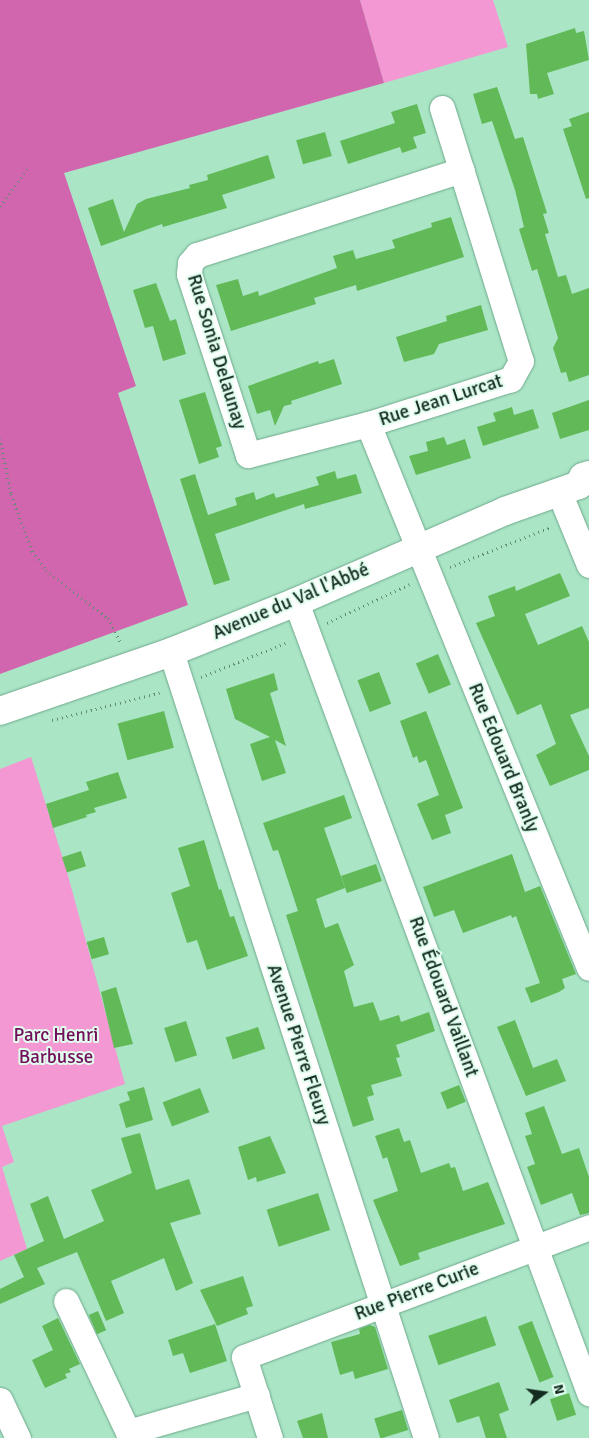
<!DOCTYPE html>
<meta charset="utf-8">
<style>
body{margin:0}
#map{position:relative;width:589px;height:1438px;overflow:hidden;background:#aae5c6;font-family:Signika,sans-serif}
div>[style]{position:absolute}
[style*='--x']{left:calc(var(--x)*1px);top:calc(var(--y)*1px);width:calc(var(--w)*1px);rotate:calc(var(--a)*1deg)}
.green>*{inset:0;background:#f398d2}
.forest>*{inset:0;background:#d266ae}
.building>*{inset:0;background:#61ba57;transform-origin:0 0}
.path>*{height:3px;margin-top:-1.5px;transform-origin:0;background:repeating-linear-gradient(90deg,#618b75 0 1px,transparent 0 5px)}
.roads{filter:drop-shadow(0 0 1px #6fa88b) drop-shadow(0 0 1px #6fa88b)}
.minor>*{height:25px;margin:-12.5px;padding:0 12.5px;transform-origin:12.5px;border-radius:12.5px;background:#fff}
.major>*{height:28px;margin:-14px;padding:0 14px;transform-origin:14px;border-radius:14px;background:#fff}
span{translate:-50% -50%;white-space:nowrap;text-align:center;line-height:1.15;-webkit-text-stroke:4px #e1feef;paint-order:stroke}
.street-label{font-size:19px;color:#142b20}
.park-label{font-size:19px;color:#730e59}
.north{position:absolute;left:519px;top:1368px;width:50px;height:50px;-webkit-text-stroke:4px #e1feef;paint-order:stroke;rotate:76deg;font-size:14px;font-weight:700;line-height:20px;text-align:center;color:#142b20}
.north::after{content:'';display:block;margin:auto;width:18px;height:22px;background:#142b20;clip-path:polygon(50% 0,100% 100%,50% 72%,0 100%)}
</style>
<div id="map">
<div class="green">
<div style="clip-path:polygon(360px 0,493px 0,508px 47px,384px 83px)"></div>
<div style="clip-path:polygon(31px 757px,67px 872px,125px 1084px,2px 1126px,14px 1162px,2px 1167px,27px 1249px,0 1261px,0 769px)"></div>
</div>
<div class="forest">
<div style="clip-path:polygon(0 0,360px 0,384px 83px,64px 173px,136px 386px,118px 393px,188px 605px,0 674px)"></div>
</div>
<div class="building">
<div style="clip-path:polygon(575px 28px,576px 33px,584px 31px,589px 60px,547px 73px,554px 94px,538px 99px,537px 94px,530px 94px,526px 44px)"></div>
<div style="clip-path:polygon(497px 87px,515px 139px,523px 137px,547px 213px,543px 214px,549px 233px,545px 234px,558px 277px,566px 275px,572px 294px,589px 288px,589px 375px,569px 382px,566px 372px,561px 373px,553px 348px,558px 338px,537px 269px,532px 271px,519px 229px,524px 227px,515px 190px,492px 121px,482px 124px,473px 94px)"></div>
<div style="clip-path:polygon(417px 104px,426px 133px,413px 137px,417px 148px,402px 153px,400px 147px,348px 164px,340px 141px,395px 123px,391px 112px)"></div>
<div style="clip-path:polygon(589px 112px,589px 198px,586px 199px,563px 129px,572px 126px,569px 119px)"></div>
<div style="left:325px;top:132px;width:25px;height:30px;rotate:74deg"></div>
<div style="clip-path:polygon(268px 155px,275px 178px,222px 195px,227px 208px,163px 227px,162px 224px,101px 246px,88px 208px,113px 199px,124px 232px,137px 204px,146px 199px,190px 188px,189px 185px,208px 180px,207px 175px)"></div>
<div style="clip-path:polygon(451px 217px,464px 257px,357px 291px,356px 285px,314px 298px,316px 304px,231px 331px,216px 285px,238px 279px,243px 296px,258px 291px,259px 296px,337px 268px,333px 256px,353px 250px,356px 259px,395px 248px,392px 240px,432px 227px,431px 223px)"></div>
<div style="clip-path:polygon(156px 283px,170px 321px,176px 319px,186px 354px,163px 361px,153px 326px,145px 328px,133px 290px)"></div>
<div style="clip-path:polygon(481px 305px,488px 330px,439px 344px,434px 354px,404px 362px,396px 337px,447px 321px,446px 316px)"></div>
<div style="clip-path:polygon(334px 359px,342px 384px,291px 401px,292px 404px,284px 406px,275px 426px,270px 410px,257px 414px,248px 386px,318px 361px,319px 364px)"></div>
<div style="clip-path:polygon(205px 392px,222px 446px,216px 448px,219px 457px,199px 464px,179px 400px)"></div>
<div style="clip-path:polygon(589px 400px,589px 430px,560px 439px,552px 413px)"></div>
<div style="clip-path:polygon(512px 407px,514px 415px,533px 409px,539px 428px,483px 446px,477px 427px,496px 421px,493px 413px)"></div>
<div style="clip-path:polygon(444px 437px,447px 445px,465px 439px,471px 458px,416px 475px,409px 456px,428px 451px,426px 442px)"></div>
<div style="clip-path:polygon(335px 471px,337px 479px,356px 474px,362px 493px,305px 509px,304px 504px,215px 534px,230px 580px,214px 585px,180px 479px,195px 474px,208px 515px,237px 505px,235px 498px,254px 492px,256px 500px,274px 493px,276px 498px,319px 485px,316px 477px)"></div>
<div style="clip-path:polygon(560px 573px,570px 596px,525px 614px,538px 645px,582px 626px,589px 642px,589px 708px,570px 715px,589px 756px,589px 770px,550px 786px,536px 755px,556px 744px,541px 704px,517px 715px,476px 623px,495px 616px,488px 596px,515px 586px,516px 591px)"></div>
<div style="left:438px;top:654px;width:33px;height:24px;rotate:67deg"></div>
<div style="left:379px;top:672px;width:34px;height:23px;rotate:69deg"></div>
<div style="clip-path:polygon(274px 673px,278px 690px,270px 693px,286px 746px,275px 740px,286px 773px,262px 781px,250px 744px,270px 737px,235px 719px,226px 689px)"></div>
<div style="left:164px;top:711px;width:38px;height:48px;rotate:75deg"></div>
<div style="clip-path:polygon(426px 711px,463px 808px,445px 815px,451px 833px,432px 840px,417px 804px,439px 795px,426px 760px,419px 763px,417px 756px,413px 758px,400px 721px)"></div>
<div style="clip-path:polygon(118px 772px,127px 798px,94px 808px,96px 812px,86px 815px,87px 817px,53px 828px,46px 804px,89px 790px,86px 782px)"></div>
<div style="clip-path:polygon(344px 795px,352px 818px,324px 828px,345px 888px,316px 899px,325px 928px,338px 923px,354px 965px,344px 971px,354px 1007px,373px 1002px,380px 1021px,399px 1015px,401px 1022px,429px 1012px,435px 1031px,396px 1045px,400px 1057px,396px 1058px,402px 1076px,371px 1085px,374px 1095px,367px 1097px,374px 1120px,353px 1127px,286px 915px,298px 911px,278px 850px,273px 851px,263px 823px)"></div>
<div style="clip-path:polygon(204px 840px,219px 890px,221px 889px,230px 917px,234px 916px,248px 956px,207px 970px,197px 940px,187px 943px,171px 893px,190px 886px,178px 848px)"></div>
<div style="left:81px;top:851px;width:16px;height:20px;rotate:72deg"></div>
<div style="clip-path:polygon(512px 854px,525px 892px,540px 886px,576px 974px,562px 979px,565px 988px,559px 992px,531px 1003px,525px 988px,540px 983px,516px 916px,512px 918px,511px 915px,463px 933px,454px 910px,434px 917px,423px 887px)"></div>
<div style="left:376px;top:864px;width:18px;height:37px;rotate:71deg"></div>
<div style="left:104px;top:937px;width:18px;height:18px;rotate:74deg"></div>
<div style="clip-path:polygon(116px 987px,133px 1044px,114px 1048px,101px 992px)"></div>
<div style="clip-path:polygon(515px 1020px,533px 1068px,557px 1059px,566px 1081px,526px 1096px,497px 1027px)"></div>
<div style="left:186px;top:1021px;width:36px;height:23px;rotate:72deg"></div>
<div style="left:258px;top:1027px;width:23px;height:34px;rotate:72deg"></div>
<div style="left:459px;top:1085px;width:18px;height:20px;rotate:68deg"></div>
<div style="clip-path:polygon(144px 1087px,153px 1120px,126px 1128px,119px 1104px,130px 1100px,127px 1092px)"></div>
<div style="left:200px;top:1088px;width:26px;height:40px;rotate:69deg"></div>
<div style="clip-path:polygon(544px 1106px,562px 1154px,579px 1148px,589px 1177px,589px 1213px,580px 1215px,572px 1193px,541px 1205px,527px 1167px,535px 1164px,525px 1136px,532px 1134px,525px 1113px)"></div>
<div style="clip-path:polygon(399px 1128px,404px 1142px,410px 1140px,421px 1173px,449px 1163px,451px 1168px,455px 1167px,463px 1191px,488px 1182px,505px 1224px,418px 1253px,420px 1259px,400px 1266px,373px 1200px,398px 1191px,387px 1157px,383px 1159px,375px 1136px)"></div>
<div style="clip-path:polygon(140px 1133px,156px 1190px,189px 1179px,201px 1214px,170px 1223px,193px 1283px,176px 1291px,164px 1258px,111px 1281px,124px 1313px,106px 1321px,77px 1252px,37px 1268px,45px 1284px,0 1304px,0 1289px,24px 1277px,14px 1255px,44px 1241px,30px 1204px,48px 1196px,64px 1239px,104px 1221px,91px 1190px,132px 1173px,121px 1138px)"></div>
<div style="clip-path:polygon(270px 1136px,286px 1173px,257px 1182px,256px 1177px,248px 1180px,238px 1147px)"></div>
<div style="left:318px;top:1193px;width:39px;height:54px;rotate:72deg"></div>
<div style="clip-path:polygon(243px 1276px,253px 1306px,246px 1308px,248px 1314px,217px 1326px,200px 1290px)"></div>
<div style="left:98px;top:1311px;width:21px;height:10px;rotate:67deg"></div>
<div style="left:486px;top:1316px;width:31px;height:61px;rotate:71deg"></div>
<div style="clip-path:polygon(58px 1318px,80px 1364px,69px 1369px,71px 1372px,65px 1374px,67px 1378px,45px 1388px,32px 1360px,53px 1350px,42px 1326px)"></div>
<div style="left:532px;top:1321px;width:60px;height:15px;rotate:69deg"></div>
<div style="clip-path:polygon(215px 1324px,227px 1361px,190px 1373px,183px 1353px,173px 1356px,168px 1340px)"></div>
<div style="clip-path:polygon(370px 1325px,375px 1327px,388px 1369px,355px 1379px,353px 1371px,340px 1375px,331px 1342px,360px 1334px,359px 1329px)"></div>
<div style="clip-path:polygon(499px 1382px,509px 1410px,499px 1414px,507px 1438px,486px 1438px,479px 1416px,457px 1423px,449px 1400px)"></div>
<div style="left:569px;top:1393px;width:23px;height:20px;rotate:72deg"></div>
<div style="left:402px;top:1410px;width:21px;height:29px;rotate:73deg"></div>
<div style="clip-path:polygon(322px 1413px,328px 1438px,303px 1438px,297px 1421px)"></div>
</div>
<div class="path">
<div style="--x:0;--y:206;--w:46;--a:-53.9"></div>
<div style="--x:0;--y:438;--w:57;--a:78.9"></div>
<div style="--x:11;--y:494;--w:61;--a:69.8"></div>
<div style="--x:32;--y:551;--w:24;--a:54"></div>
<div style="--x:46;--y:570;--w:78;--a:37.7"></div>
<div style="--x:108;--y:618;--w:29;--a:63"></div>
<div style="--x:450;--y:567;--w:109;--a:-21.6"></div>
<div style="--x:327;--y:623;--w:92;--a:-25.2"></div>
<div style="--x:201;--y:677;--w:94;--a:-21.9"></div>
<div style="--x:52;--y:720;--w:114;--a:-14.3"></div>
</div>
<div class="roads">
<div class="minor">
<div style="--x:442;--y:108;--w:265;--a:72.7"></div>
<div style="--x:521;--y:361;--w:21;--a:119"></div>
<div style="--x:511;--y:379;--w:150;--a:162.5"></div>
<div style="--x:368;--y:424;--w:587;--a:67.89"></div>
<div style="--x:368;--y:424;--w:124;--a:165.5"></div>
<div style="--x:248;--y:455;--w:190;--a:-108.1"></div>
<div style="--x:189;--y:274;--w:11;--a:-85"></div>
<div style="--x:190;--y:263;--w:11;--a:-49"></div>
<div style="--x:197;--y:255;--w:278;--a:-17.8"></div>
<div style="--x:559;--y:492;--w:79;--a:67.7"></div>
<div style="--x:296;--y:602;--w:844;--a:69.67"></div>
<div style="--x:171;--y:652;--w:826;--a:72.03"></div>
<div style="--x:66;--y:1301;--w:145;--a:64.7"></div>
<div style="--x:128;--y:1432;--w:134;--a:-16"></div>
<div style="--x:0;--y:1400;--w:42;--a:64.7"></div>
<div style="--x:270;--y:1438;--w:85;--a:-107.8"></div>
<div style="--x:244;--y:1357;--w:369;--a:-20.6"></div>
</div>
<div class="major">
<div style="--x:0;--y:711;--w:181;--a:-19"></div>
<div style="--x:171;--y:652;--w:135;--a:-21.8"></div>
<div style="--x:296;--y:602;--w:228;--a:-23.5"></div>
<div style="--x:505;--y:511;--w:78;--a:-19.4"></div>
<div style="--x:579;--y:485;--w:9;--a:-63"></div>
<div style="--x:583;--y:477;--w:6;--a:-18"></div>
</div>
</div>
<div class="street-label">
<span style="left:216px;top:352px;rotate:73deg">Rue Sonia Delaunay</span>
<span style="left:441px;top:401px;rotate:-18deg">Rue Jean Lurcat</span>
<span style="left:291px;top:602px;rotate:-23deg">Avenue du Val l'Abbé</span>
<span style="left:503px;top:758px;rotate:68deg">Rue Edouard Branly</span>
<span style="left:443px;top:997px;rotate:70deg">Rue Édouard Vaillant</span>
<span style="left:298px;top:1045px;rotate:72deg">Avenue Pierre Fleury</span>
<span style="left:417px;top:1292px;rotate:-21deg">Rue Pierre Curie</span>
</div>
<div class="park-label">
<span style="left:56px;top:1047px">Parc Henri<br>Barbusse</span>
</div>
<div class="north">N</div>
</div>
